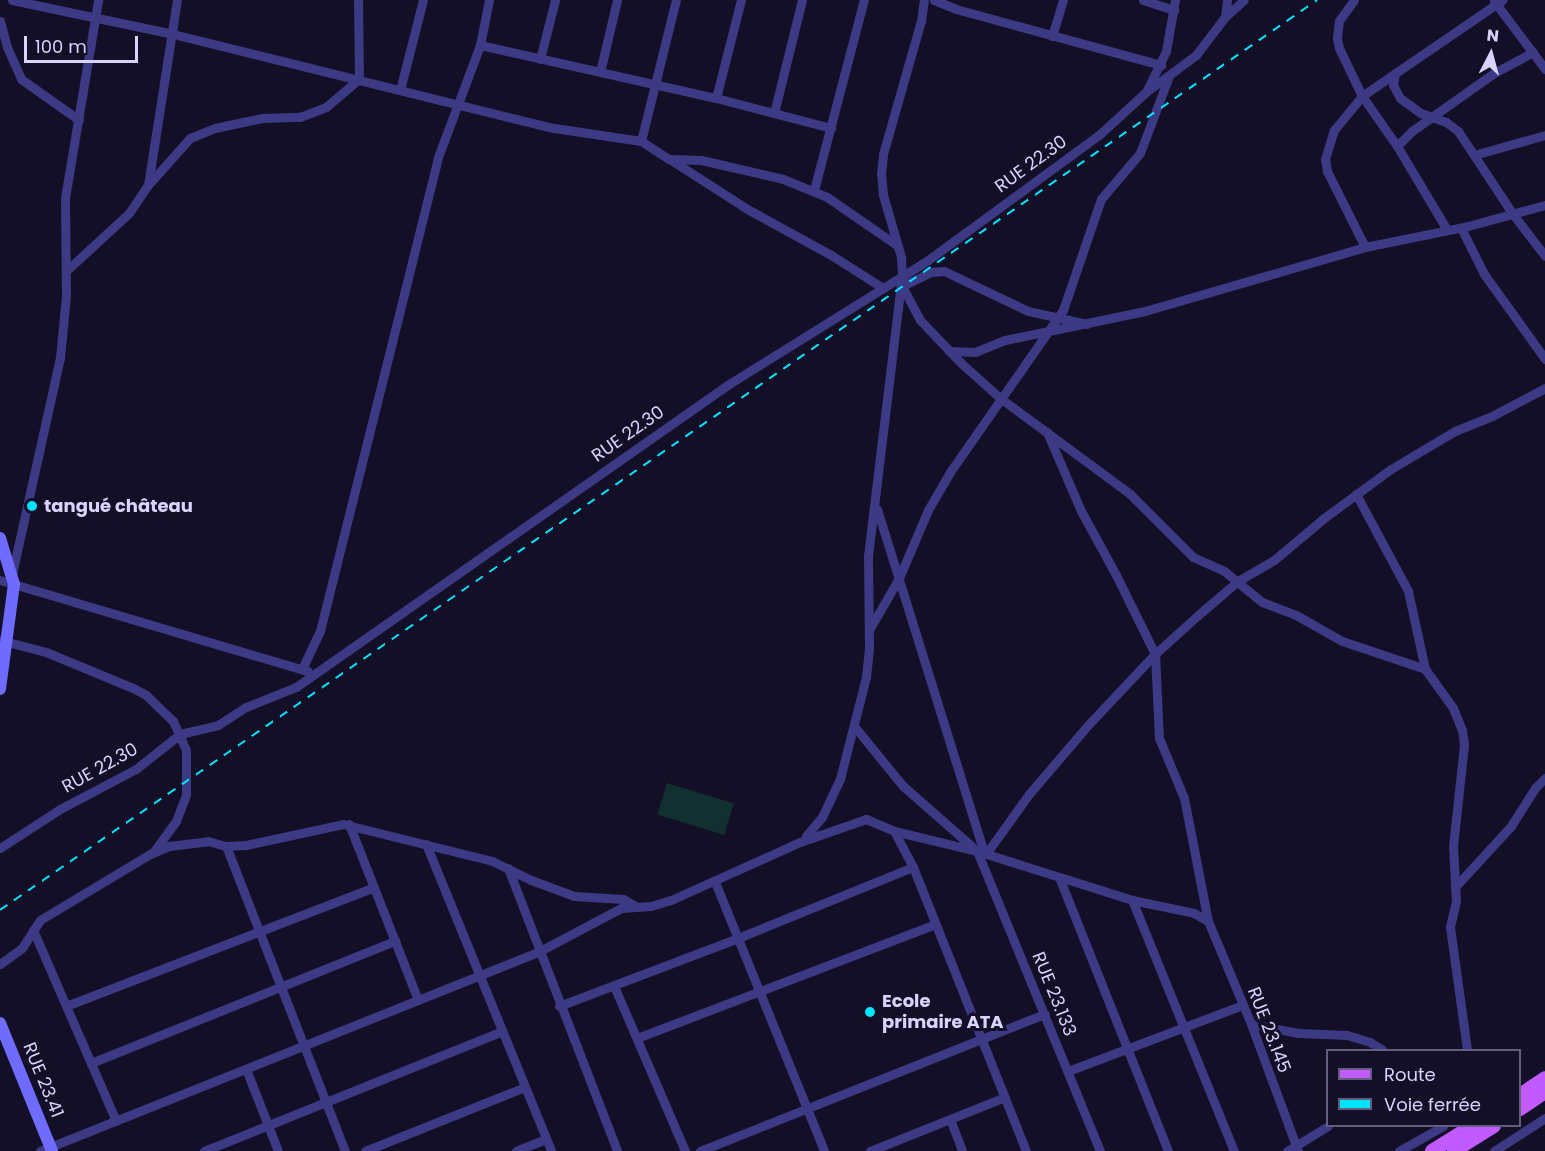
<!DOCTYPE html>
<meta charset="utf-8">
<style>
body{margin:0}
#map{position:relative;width:1545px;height:1151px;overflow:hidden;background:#130f26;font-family:Poppins,sans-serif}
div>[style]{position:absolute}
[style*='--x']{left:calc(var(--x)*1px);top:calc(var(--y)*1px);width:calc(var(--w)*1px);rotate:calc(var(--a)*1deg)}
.green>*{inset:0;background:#12302f;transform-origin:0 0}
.street>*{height:9px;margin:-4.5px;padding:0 4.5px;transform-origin:4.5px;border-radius:4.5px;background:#3d3a85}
.secondary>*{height:12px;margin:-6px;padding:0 6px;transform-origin:6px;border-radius:6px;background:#6f6bff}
.primary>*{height:14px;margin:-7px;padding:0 7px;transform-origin:7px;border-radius:7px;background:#c25bff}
.rail>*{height:2px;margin-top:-1px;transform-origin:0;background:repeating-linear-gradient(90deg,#00e5ff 0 9px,transparent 0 17px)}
.dots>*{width:16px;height:16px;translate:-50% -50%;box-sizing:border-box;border:3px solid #130f26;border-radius:50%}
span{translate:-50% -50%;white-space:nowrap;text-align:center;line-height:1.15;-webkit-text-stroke:6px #130f26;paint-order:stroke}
.street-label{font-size:18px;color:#d9d4ff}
.poi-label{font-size:18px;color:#d9d4ff;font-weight:700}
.left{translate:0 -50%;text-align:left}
.legend{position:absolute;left:1326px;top:1049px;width:195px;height:78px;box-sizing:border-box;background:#130f26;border:2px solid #625e7d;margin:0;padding:8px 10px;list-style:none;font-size:18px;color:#d9d4ff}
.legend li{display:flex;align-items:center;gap:12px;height:30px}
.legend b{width:30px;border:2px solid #625e7d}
.north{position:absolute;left:1461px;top:24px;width:60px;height:60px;-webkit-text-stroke:4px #130f26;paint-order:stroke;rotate:6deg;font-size:16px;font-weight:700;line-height:24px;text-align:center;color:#d9d4ff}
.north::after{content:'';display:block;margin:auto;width:21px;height:27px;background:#d9d4ff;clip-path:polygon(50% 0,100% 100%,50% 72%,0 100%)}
.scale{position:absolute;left:24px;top:36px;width:114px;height:27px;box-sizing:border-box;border:3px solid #d9d4ff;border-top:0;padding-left:8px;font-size:18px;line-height:21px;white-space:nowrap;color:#d9d4ff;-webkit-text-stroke:4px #130f26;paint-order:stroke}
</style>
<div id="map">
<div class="green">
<div style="left:667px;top:783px;width:70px;height:33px;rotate:17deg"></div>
</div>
<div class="street">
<div style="--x:12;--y:0;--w:165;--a:11.9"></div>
<div style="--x:173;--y:34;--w:392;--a:13.9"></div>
<div style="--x:554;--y:128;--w:88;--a:8.5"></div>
<div style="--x:641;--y:141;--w:33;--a:33"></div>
<div style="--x:669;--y:159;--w:32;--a:2"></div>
<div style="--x:701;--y:160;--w:84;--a:13"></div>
<div style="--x:783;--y:179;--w:48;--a:22.2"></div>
<div style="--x:827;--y:197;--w:86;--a:34.6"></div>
<div style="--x:934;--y:0;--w:24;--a:22"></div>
<div style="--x:956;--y:9;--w:213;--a:15.3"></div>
<div style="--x:1143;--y:0;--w:33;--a:18"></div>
<div style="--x:1354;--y:0;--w:26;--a:126"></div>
<div style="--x:1339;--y:21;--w:17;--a:97"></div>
<div style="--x:1337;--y:38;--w:10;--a:79"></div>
<div style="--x:1339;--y:48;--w:53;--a:64.4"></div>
<div style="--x:1362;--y:96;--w:61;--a:55"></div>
<div style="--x:1397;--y:146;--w:98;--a:59.2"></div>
<div style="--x:1494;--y:1;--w:85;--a:53.1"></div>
<div style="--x:1225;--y:17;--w:17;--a:-83"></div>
<div style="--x:0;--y:21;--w:27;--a:75"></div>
<div style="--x:7;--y:47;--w:35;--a:66"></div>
<div style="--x:21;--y:79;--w:71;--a:35.3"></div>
<div style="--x:1052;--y:36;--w:38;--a:-73"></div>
<div style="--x:480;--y:45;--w:242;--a:12.7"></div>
<div style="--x:716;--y:98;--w:119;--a:14.6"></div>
<div style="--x:540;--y:59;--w:61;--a:-75.7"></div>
<div style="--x:600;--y:72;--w:74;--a:-76.7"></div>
<div style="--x:1395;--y:73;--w:12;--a:99"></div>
<div style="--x:1393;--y:85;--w:15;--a:62"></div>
<div style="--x:1400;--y:98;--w:26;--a:36"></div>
<div style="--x:1421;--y:113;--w:27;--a:20"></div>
<div style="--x:1446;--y:122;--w:15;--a:37"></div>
<div style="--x:1458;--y:131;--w:98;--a:56.6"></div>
<div style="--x:1512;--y:213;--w:54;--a:52.5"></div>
<div style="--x:400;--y:90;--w:93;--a:-75.7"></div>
<div style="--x:1147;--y:90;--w:43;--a:-64"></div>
<div style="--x:1166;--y:51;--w:52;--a:-80"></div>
<div style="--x:716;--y:98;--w:101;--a:-75.7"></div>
<div style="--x:774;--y:113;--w:116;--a:-76.1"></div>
<div style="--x:641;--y:141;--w:145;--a:-76.1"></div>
<div style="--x:1397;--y:146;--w:21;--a:-45"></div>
<div style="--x:1412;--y:131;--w:100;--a:-35.3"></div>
<div style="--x:1494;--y:73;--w:44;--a:-28.3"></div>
<div style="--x:1474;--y:155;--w:74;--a:-15.7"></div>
<div style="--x:671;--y:160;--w:93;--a:32.7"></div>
<div style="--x:749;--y:210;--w:94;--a:28.8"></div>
<div style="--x:831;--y:255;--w:62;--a:32.4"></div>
<div style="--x:148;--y:185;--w:63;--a:-48.2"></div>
<div style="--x:190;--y:138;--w:27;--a:-22"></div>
<div style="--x:215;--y:128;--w:48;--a:-12"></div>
<div style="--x:262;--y:118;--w:38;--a:-2"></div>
<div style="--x:300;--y:117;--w:28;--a:-21"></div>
<div style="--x:326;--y:107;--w:43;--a:-40.3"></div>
<div style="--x:359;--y:79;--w:79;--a:-90.7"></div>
<div style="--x:814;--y:190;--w:196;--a:-75.3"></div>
<div style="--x:1461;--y:228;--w:51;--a:63.4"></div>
<div style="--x:1484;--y:274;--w:105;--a:54.3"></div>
<div style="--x:1365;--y:247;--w:85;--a:-116.6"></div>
<div style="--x:1327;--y:171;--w:12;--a:-99"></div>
<div style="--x:1325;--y:159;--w:30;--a:-73"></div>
<div style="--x:1334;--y:130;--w:44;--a:-50.5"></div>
<div style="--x:1362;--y:96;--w:170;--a:-34.4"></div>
<div style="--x:66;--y:271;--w:86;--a:-42.6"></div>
<div style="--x:129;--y:213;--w:34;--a:-56"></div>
<div style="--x:148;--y:185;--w:187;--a:-81.1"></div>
<div style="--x:1087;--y:324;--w:60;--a:-167.6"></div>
<div style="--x:1028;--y:311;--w:93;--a:-154.5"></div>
<div style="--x:944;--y:271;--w:13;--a:176"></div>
<div style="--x:931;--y:272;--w:32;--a:154"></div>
<div style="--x:902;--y:286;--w:38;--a:62"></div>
<div style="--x:920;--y:320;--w:59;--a:46.4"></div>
<div style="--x:961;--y:363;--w:52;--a:41.9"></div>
<div style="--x:1000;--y:398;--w:162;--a:36.4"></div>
<div style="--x:1130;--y:494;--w:89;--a:45"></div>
<div style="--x:1193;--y:557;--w:34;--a:24"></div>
<div style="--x:1224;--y:571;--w:49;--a:39.2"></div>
<div style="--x:1262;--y:602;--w:36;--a:21"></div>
<div style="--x:1296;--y:615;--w:53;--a:29.5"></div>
<div style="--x:1342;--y:641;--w:88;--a:18.6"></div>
<div style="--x:949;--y:351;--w:26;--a:2"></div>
<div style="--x:975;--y:352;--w:32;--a:-22"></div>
<div style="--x:1005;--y:340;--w:143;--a:-11.7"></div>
<div style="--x:1145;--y:311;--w:229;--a:-16.2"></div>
<div style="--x:1365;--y:247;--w:105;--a:-11.5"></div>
<div style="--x:1468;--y:226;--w:80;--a:-15.3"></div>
<div style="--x:1047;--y:432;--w:86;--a:66.7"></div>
<div style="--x:1081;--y:511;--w:73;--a:61.3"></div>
<div style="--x:1116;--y:575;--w:88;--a:63.7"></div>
<div style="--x:1155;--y:654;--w:84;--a:87.3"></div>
<div style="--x:1159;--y:738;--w:65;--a:67.4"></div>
<div style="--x:1184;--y:798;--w:125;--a:79"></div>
<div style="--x:1208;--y:921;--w:112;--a:67.3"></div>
<div style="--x:1251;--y:1024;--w:135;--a:69.7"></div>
<div style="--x:1356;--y:494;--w:110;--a:61.8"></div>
<div style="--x:1408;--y:591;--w:80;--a:77.7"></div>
<div style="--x:1425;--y:669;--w:48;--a:54.3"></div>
<div style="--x:1453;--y:708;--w:24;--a:68"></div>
<div style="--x:1462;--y:730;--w:15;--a:82"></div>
<div style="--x:1464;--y:745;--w:102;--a:96.2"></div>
<div style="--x:1453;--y:846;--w:55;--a:86.9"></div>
<div style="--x:1456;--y:901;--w:27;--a:103"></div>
<div style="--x:1450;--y:927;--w:124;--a:82.1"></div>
<div style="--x:877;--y:509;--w:360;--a:72.7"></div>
<div style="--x:12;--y:574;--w:221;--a:-77.5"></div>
<div style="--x:60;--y:358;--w:62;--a:-84.5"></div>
<div style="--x:66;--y:296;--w:98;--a:-90.6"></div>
<div style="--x:65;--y:198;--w:201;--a:-80.5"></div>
<div style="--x:0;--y:580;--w:321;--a:16.5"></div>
<div style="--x:869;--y:630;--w:60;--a:-60"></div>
<div style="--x:899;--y:578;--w:74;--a:-66.9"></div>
<div style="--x:928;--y:510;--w:44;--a:-59.9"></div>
<div style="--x:950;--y:472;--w:198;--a:-55.1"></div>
<div style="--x:1063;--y:310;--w:117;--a:-71.1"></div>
<div style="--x:1101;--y:199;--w:60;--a:-49.7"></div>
<div style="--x:1140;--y:153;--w:82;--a:-69.4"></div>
<div style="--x:0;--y:640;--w:48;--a:14.6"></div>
<div style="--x:46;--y:652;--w:94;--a:22.5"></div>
<div style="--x:133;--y:688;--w:15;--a:28"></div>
<div style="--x:146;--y:695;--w:37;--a:44"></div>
<div style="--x:173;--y:721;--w:32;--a:66"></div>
<div style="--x:186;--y:750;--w:45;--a:90"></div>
<div style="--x:186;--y:795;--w:28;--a:111"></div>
<div style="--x:176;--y:821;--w:37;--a:126"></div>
<div style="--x:302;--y:669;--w:42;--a:-64.7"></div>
<div style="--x:320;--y:631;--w:488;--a:-76"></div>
<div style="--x:438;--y:157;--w:120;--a:-69.4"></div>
<div style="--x:480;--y:45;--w:46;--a:-78.7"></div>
<div style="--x:854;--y:726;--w:77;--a:50.8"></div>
<div style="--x:903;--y:786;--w:98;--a:41.3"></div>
<div style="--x:977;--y:851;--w:324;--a:67.7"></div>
<div style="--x:349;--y:824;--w:189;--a:68.6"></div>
<div style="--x:894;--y:831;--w:41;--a:62.2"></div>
<div style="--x:913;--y:867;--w:306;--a:68.3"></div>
<div style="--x:806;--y:836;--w:25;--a:-50"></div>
<div style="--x:822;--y:817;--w:42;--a:-64.7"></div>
<div style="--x:840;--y:779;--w:105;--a:-75.7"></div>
<div style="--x:866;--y:677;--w:28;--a:-84"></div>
<div style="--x:869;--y:649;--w:93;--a:-90.6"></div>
<div style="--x:868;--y:556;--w:282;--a:-83.1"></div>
<div style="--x:902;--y:276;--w:19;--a:-93"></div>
<div style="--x:901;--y:257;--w:65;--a:-106.2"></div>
<div style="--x:883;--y:195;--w:21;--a:-95"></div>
<div style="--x:881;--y:174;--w:20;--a:-84"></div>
<div style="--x:883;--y:154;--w:138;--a:-74.1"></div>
<div style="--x:921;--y:21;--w:21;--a:-82"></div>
<div style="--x:426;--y:844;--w:331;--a:67.8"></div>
<div style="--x:226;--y:846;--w:327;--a:68.7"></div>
<div style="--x:0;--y:848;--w:72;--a:-33"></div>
<div style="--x:60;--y:809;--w:86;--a:-27.8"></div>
<div style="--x:136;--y:769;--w:56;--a:-38.5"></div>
<div style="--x:180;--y:734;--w:39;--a:-13"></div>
<div style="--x:218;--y:725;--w:33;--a:-33"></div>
<div style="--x:246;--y:707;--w:54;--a:-21.8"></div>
<div style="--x:296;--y:687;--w:528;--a:-34.98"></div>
<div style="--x:729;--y:384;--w:234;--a:-31.9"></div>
<div style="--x:928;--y:260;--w:213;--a:-36.2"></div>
<div style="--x:1100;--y:134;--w:62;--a:-42.4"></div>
<div style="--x:1146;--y:92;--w:62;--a:-36.5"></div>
<div style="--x:1196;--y:55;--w:48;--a:-52.7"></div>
<div style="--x:1225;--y:17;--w:25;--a:-42"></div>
<div style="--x:986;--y:854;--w:74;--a:-54.4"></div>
<div style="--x:1029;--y:794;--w:91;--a:-49.5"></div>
<div style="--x:1088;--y:725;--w:98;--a:-46.7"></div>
<div style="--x:1155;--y:654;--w:57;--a:-42.1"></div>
<div style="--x:1197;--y:616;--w:54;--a:-40.5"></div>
<div style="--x:1238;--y:581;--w:42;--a:-30.3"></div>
<div style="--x:1274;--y:560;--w:65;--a:-40"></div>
<div style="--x:1324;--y:518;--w:83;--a:-36.2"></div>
<div style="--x:1391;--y:469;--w:74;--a:-30.7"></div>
<div style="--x:1455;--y:431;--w:40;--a:-22"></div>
<div style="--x:1492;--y:416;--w:60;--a:-27.8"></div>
<div style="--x:508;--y:868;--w:303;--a:68.9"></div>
<div style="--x:1059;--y:877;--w:295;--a:68.3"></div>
<div style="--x:715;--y:882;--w:290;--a:67.9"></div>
<div style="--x:1455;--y:887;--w:83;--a:-47.4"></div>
<div style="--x:1511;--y:826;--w:45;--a:-57.7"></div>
<div style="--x:1535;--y:788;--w:14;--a:-45"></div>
<div style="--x:1132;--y:900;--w:271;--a:67.9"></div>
<div style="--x:33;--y:930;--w:208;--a:66.5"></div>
<div style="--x:0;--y:964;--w:27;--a:-36"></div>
<div style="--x:22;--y:948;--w:33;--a:-57"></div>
<div style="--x:40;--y:920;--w:128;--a:-31"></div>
<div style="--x:150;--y:854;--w:21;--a:-23"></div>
<div style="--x:169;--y:846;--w:39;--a:-7"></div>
<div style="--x:208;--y:841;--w:19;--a:16"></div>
<div style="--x:226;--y:846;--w:20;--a:-3"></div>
<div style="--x:246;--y:845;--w:99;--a:-12.2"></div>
<div style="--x:343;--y:824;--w:154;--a:13.9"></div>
<div style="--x:492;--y:861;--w:43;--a:26"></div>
<div style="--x:531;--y:880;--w:46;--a:20.4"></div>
<div style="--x:574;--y:896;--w:49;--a:3.5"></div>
<div style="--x:623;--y:899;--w:14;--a:30"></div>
<div style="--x:614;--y:986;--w:180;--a:66.7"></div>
<div style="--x:66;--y:1006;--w:330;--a:-21.1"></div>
<div style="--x:559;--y:1006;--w:191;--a:-20.8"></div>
<div style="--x:738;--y:938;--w:189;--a:-22.1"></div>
<div style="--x:1251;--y:1024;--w:48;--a:10.8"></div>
<div style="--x:1298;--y:1033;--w:49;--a:2.3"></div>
<div style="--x:1347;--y:1035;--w:24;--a:17"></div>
<div style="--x:1370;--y:1042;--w:15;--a:32"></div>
<div style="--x:637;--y:1038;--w:319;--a:-20.9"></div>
<div style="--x:91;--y:1063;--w:328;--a:-21.9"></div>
<div style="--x:246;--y:1069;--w:88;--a:68.7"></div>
<div style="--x:1068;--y:1071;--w:187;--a:-20.7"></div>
<div style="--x:950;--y:1119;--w:34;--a:69"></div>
<div style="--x:40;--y:1151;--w:536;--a:-21.78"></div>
<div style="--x:538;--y:952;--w:94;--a:-27.9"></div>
<div style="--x:621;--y:908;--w:30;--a:-4"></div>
<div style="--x:651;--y:906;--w:21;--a:-17"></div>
<div style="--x:671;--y:900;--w:141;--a:-24.2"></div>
<div style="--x:800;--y:842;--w:70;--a:-19.2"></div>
<div style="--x:866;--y:819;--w:30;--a:23"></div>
<div style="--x:894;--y:831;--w:85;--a:13.5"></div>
<div style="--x:977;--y:851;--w:163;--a:17.5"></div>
<div style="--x:1132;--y:900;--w:63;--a:11.8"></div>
<div style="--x:1194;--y:913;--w:16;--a:30"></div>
<div style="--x:204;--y:1151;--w:321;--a:-21.9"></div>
<div style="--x:365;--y:1151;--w:172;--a:-21.8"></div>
<div style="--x:516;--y:1151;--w:32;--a:-22"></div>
<div style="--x:700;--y:1151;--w:371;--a:-21.7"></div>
<div style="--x:870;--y:1151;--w:145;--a:-21.8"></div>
<div style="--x:1287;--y:1151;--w:48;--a:-31.4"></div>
<div style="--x:1399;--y:1151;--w:51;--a:-29.6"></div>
<div style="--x:1494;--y:1151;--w:61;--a:-32.9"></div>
</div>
<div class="secondary">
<div style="--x:0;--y:538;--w:48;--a:73.1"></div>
<div style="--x:14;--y:584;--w:106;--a:97.6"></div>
<div style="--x:0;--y:1023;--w:138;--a:67.9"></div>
</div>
<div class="primary">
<div style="--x:1520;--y:1095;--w:30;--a:-34"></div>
<div style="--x:1520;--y:1109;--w:30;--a:-34"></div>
<div style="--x:1432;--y:1151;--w:47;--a:-32"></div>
<div style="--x:1454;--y:1151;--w:47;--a:-32"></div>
</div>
<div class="rail">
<div style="--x:0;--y:910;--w:1601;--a:-34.64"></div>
</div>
<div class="dots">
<div style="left:32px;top:506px;background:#00e5ff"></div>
<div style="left:870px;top:1012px;background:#00e5ff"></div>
</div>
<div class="street-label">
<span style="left:1031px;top:164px;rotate:-36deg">RUE 22.30</span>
<span style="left:628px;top:434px;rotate:-35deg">RUE 22.30</span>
<span style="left:100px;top:768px;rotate:-29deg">RUE 22.30</span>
<span style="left:1054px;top:994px;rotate:68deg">RUE 23.133</span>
<span style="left:1269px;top:1030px;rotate:69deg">RUE 23.145</span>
<span style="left:43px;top:1080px;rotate:68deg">RUE 23.41</span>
</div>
<div class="poi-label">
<span class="left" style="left:44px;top:506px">tangué château</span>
<span class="left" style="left:882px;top:1012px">Ecole<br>primaire ATA</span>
</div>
<ul class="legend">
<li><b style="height:8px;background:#c25bff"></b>Route</li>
<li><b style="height:8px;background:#00e5ff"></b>Voie ferrée</li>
</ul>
<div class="north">N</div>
<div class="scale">100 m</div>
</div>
